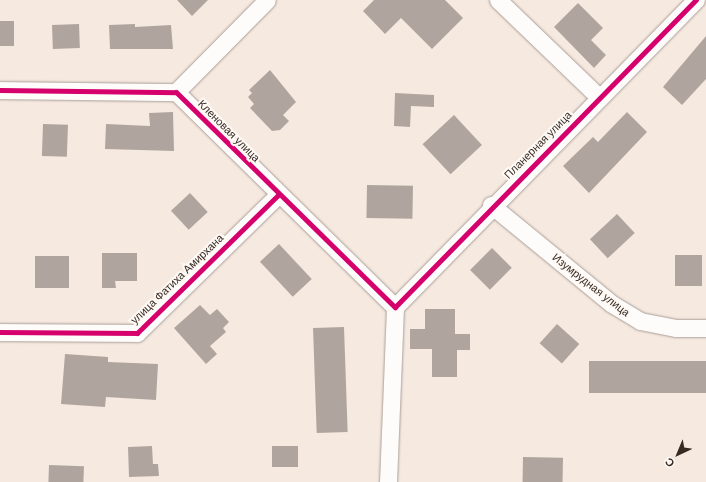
<!DOCTYPE html>
<meta charset="utf-8">
<style>
body{margin:0}
#map{position:relative;width:706px;height:482px;overflow:hidden;background:#f6e9e0;font-family:"DM Sans",sans-serif}
div>[style]{position:absolute}
[style*='--x']{left:calc(var(--x)*1px);top:calc(var(--y)*1px);width:calc(var(--w)*1px);rotate:calc(var(--a)*1deg)}
.building>*{inset:0;background:#b0a59e;transform-origin:0 0}
.roads{filter:drop-shadow(0 0 1px #a99f97) drop-shadow(0 0 1px #a99f97)}
.minor>*{height:17px;margin:-8.5px;padding:0 8.5px;transform-origin:8.5px;border-radius:8.5px;background:#fefcfa}
.cycleway>*{height:5px;margin:-2.5px;padding:0 2.5px;transform-origin:2.5px;border-radius:2.5px;background:#d6006c}
span{translate:-50% -50%;white-space:nowrap;text-align:center;line-height:1.15;-webkit-text-stroke:4px #fff9f5;paint-order:stroke}
.street-label{font-size:11px;color:#352b23}
.north{position:absolute;left:658px;top:434px;width:40px;height:40px;-webkit-text-stroke:3px #fff9f5;paint-order:stroke;rotate:224deg;font-size:11px;font-weight:700;line-height:16px;text-align:center;color:#352b23}
.north::after{content:'';display:block;margin:auto;width:14px;height:18px;background:#352b23;clip-path:polygon(50% 0,100% 100%,50% 72%,0 100%)}
</style>
<div id="map">
<div class="building">
<div style="clip-path:polygon(177px 0,208px 0,192px 16px)"></div>
<div style="clip-path:polygon(374px 0,445px 0,463px 18px,432px 49px,401px 18px,385px 34px,363px 11px)"></div>
<div style="clip-path:polygon(578px 3px,603px 28px,591px 40px,606px 55px,594px 68px,554px 27px)"></div>
<div style="left:0;top:21px;width:14px;height:25px"></div>
<div style="left:79px;top:24px;width:24px;height:27px;rotate:88deg"></div>
<div style="clip-path:polygon(135px 24px,135px 27px,171px 25px,173px 49px,110px 49px,109px 25px)"></div>
<div style="clip-path:polygon(706px 36px,706px 79px,682px 105px,663px 87px)"></div>
<div style="clip-path:polygon(270px 70px,296px 102px,283px 115px,289px 121px,280px 130px,272px 131px,250px 108px,254px 104px,248px 97px,252px 93px,249px 90px)"></div>
<div style="clip-path:polygon(395px 93px,434px 95px,434px 107px,411px 106px,410px 127px,394px 126px)"></div>
<div style="clip-path:polygon(173px 112px,174px 151px,105px 149px,106px 124px,150px 126px,149px 113px)"></div>
<div style="clip-path:polygon(627px 112px,647px 132px,589px 193px,563px 166px,593px 137px,598px 142px)"></div>
<div style="left:454px;top:115px;width:41px;height:43px;rotate:47deg"></div>
<div style="left:43px;top:124px;width:25px;height:32px;rotate:2deg"></div>
<div style="left:367px;top:185px;width:46px;height:33px;rotate:1deg"></div>
<div style="left:190px;top:193px;width:26px;height:26px;rotate:47deg"></div>
<div style="left:617px;top:214px;width:26px;height:37px;rotate:47deg"></div>
<div style="left:279px;top:244px;width:48px;height:26px;rotate:47deg"></div>
<div style="left:492px;top:248px;width:28px;height:31px;rotate:45deg"></div>
<div style="clip-path:polygon(102px 253px,137px 253px,137px 281px,115px 281px,116px 288px,102px 288px)"></div>
<div style="left:675px;top:255px;width:27px;height:31px"></div>
<div style="left:35px;top:256px;width:34px;height:32px"></div>
<div style="clip-path:polygon(200px 305px,210px 315px,217px 309px,229px 322px,223px 328px,226px 332px,210px 346px,217px 354px,206px 364px,174px 328px)"></div>
<div style="clip-path:polygon(425px 309px,455px 309px,455px 334px,470px 334px,470px 350px,457px 350px,457px 377px,432px 377px,432px 349px,410px 349px,410px 329px,425px 329px)"></div>
<div style="left:557px;top:324px;width:30px;height:26px;rotate:42deg"></div>
<div style="left:344px;top:327px;width:105px;height:31px;rotate:88deg"></div>
<div style="clip-path:polygon(65px 354px,108px 357px,108px 362px,158px 364px,156px 400px,106px 397px,105px 407px,61px 404px)"></div>
<div style="left:706px;top:361px;width:32px;height:117px;rotate:90deg"></div>
<div style="clip-path:polygon(152px 446px,153px 464px,158px 464px,159px 476px,129px 477px,128px 447px)"></div>
<div style="left:272px;top:446px;width:26px;height:21px"></div>
<div style="left:523px;top:457px;width:40px;height:25px;rotate:1deg"></div>
<div style="left:49px;top:465px;width:35px;height:17px;rotate:2deg"></div>
</div>
<div class="roads">
<div class="minor">
<div style="--x:498;--y:0;--w:141;--a:43.9"></div>
<div style="--x:0;--y:90;--w:176;--a:0.7"></div>
<div style="--x:176;--y:92;--w:307;--a:44.5"></div>
<div style="--x:176;--y:92;--w:129;--a:-45.3"></div>
<div style="--x:491;--y:205;--w:156;--a:39.3"></div>
<div style="--x:612;--y:304;--w:33;--a:31"></div>
<div style="--x:640;--y:321;--w:37;--a:11"></div>
<div style="--x:676;--y:328;--w:30;--a:0"></div>
<div style="--x:395;--y:307;--w:430;--a:-45.6"></div>
<div style="--x:0;--y:332;--w:137;--a:0.4"></div>
<div style="--x:137;--y:333;--w:197;--a:-44.4"></div>
<div style="--x:388;--y:482;--w:175;--a:-87.7"></div>
</div>
</div>
<div class="cycleway">
<div style="--x:0;--y:90;--w:176;--a:0.7"></div>
<div style="--x:176;--y:92;--w:307;--a:44.5"></div>
<div style="--x:395;--y:307;--w:430;--a:-45.6"></div>
<div style="--x:0;--y:332;--w:137;--a:0.4"></div>
<div style="--x:137;--y:333;--w:197;--a:-44.4"></div>
</div>
<div class="street-label">
<span style="left:229px;top:131px;rotate:45deg">Кленовая улица</span>
<span style="left:538px;top:145px;rotate:-45deg">Планерная улица</span>
<span style="left:177px;top:279px;rotate:-44deg">улица Фатиха Амирхана</span>
<span style="left:591px;top:285px;rotate:38deg">Изумрудная улица</span>
</div>
<div class="north">С</div>
</div>
